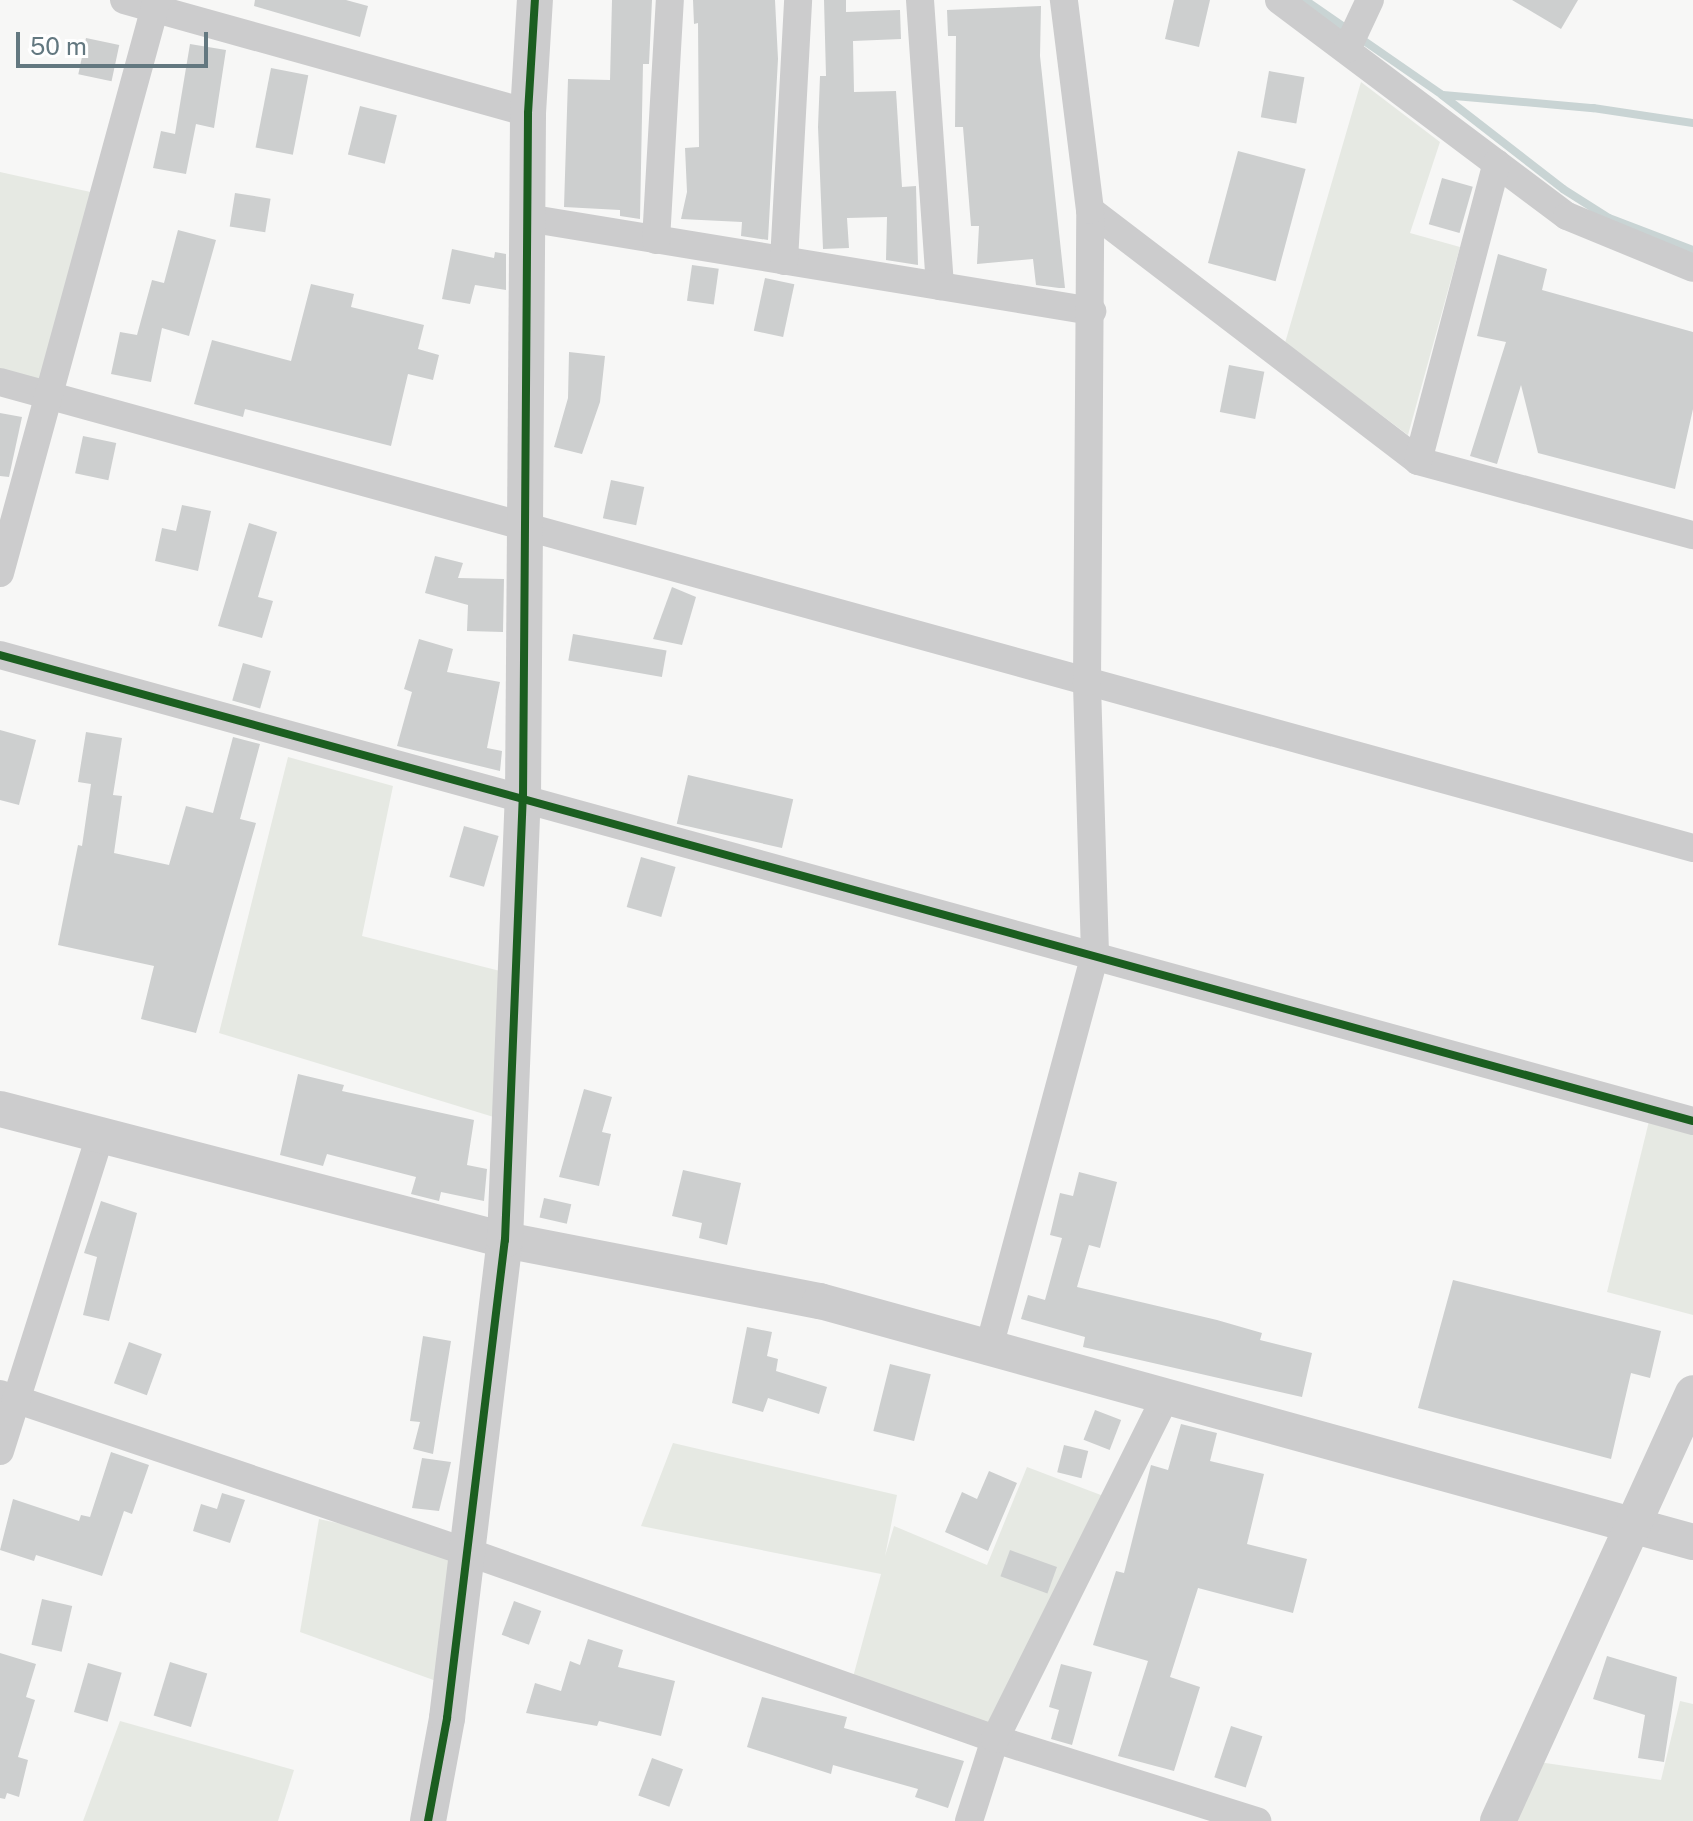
<!DOCTYPE html>
<style>
body{margin:0}
#map{position:relative;width:1693px;height:1821px;overflow:hidden;background:#f7f7f6;font-family:"Public Sans",sans-serif}
div>[style]{position:absolute}
[style*='--x']{left:calc(var(--x)*1px);top:calc(var(--y)*1px);width:calc(var(--w)*1px);rotate:calc(var(--a)*1deg)}
.green>*{inset:0;background:#e6e9e3}
.stream>*{height:8px;margin:-4px;padding:0 4px;transform-origin:4px;border-radius:4px;background:#c9d4d4}
.building>*{inset:0;background:#cdcfcf;transform-origin:0 0}
.minor>*{height:28px;margin:-14px;padding:0 14px;transform-origin:14px;border-radius:14px;background:#cccccd}
.tertiary>*{height:36px;margin:-18px;padding:0 18px;transform-origin:18px;border-radius:18px;background:#cccccd}
.cycleway>*{height:8px;margin:-4px;padding:0 4px;transform-origin:4px;border-radius:4px;background:#1b5e20}
span{translate:-50% -50%;white-space:nowrap;text-align:center;line-height:1.15;-webkit-text-stroke:8px #fff;paint-order:stroke}
.scale{position:absolute;left:16px;top:32px;width:192px;height:36px;box-sizing:border-box;border:4px solid #637880;border-top:0;padding-left:10px;font-size:24px;line-height:28px;white-space:nowrap;color:#637880;-webkit-text-stroke:6px #fff;paint-order:stroke}
</style>
<div id="map">
<div class="green">
<div style="clip-path:polygon(1361px 82px,1440px 142px,1410px 233px,1460px 247px,1408px 435px,1285px 343px)"></div>
<div style="clip-path:polygon(0 172px,104px 195px,36px 392px,0 382px)"></div>
<div style="clip-path:polygon(288px 757px,393px 786px,362px 936px,516px 975px,510px 1122px,219px 1033px)"></div>
<div style="clip-path:polygon(1652px 1109px,1693px 1121px,1693px 1315px,1607px 1292px)"></div>
<div style="clip-path:polygon(673px 1443px,897px 1495px,885px 1556px,894px 1526px,987px 1565px,1027px 1467px,1114px 1500px,995px 1739px,850px 1688px,881px 1574px,641px 1526px)"></div>
<div style="clip-path:polygon(319px 1519px,465px 1551px,439px 1682px,300px 1632px)"></div>
<div style="clip-path:polygon(1680px 1701px,1693px 1704px,1693px 1821px,1500px 1821px,1525px 1760px,1661px 1780px)"></div>
<div style="clip-path:polygon(120px 1721px,294px 1770px,278px 1821px,83px 1821px)"></div>
</div>
<div class="stream">
<div style="--x:1305;--y:0;--w:167;--a:34.7"></div>
<div style="--x:1442;--y:95;--w:153;--a:37.8"></div>
<div style="--x:1563;--y:189;--w:54;--a:32.2"></div>
<div style="--x:1609;--y:218;--w:90;--a:20.9"></div>
<div style="--x:1443;--y:95;--w:151;--a:5"></div>
<div style="--x:1593;--y:108;--w:101;--a:8.5"></div>
</div>
<div class="building">
<div style="clip-path:polygon(255px 0,346px 0,368px 6px,360px 37px,254px 6px)"></div>
<div style="clip-path:polygon(612px 0,652px 0,649px 64px,643px 64px,640px 219px,620px 216px,620px 210px,564px 207px,568px 79px,610px 80px)"></div>
<div style="clip-path:polygon(693px 0,775px 0,778px 59px,768px 240px,741px 236px,742px 222px,681px 219px,687px 192px,685px 148px,699px 147px,698px 23px,694px 24px)"></div>
<div style="clip-path:polygon(824px 0,846px 0,846px 12px,900px 10px,901px 39px,853px 41px,854px 92px,896px 91px,902px 187px,916px 186px,918px 265px,886px 260px,887px 217px,847px 218px,849px 248px,823px 249px,818px 127px,820px 76px,826px 76px)"></div>
<div style="clip-path:polygon(1174px 0,1210px 0,1199px 47px,1165px 39px)"></div>
<div style="clip-path:polygon(1512px 0,1578px 0,1561px 29px)"></div>
<div style="clip-path:polygon(1041px 6px,1040px 56px,1065px 288px,1059px 288px,1036px 285px,1033px 259px,977px 264px,979px 226px,971px 226px,963px 127px,955px 127px,956px 36px,948px 36px,947px 10px)"></div>
<div style="left:86px;top:38px;width:34px;height:37px;rotate:12deg"></div>
<div style="clip-path:polygon(190px 44px,226px 50px,214px 128px,196px 124px,186px 174px,153px 168px,161px 131px,175px 134px)"></div>
<div style="left:271px;top:68px;width:38px;height:81px;rotate:11deg"></div>
<div style="left:1269px;top:71px;width:36px;height:47px;rotate:10deg"></div>
<div style="left:360px;top:106px;width:38px;height:50px;rotate:14deg"></div>
<div style="left:1238px;top:151px;width:70px;height:116px;rotate:15deg"></div>
<div style="left:1442px;top:178px;width:32px;height:48px;rotate:16deg"></div>
<div style="left:235px;top:193px;width:36px;height:34px;rotate:9deg"></div>
<div style="clip-path:polygon(178px 230px,216px 240px,189px 336px,162px 328px,151px 382px,111px 374px,120px 332px,137px 335px,152px 280px,164px 283px)"></div>
<div style="clip-path:polygon(452px 249px,494px 258px,495px 252px,506px 254px,506px 290px,475px 285px,470px 304px,442px 299px)"></div>
<div style="clip-path:polygon(1498px 254px,1547px 269px,1542px 290px,1693px 332px,1693px 409px,1675px 489px,1538px 453px,1521px 385px,1497px 464px,1470px 456px,1506px 342px,1477px 336px)"></div>
<div style="left:692px;top:265px;width:27px;height:36px;rotate:8deg"></div>
<div style="left:765px;top:278px;width:30px;height:54px;rotate:12deg"></div>
<div style="clip-path:polygon(311px 284px,354px 294px,351px 307px,424px 325px,418px 349px,439px 355px,433px 380px,408px 374px,391px 446px,245px 409px,243px 417px,194px 404px,212px 340px,291px 361px)"></div>
<div style="clip-path:polygon(569px 352px,605px 356px,600px 402px,582px 454px,554px 447px,568px 398px)"></div>
<div style="left:1229px;top:365px;width:36px;height:48px;rotate:11deg"></div>
<div style="clip-path:polygon(0 413px,22px 417px,9px 477px,0 476px)"></div>
<div style="left:83px;top:436px;width:34px;height:38px;rotate:12deg"></div>
<div style="left:611px;top:480px;width:34px;height:39px;rotate:12deg"></div>
<div style="clip-path:polygon(182px 505px,211px 511px,198px 571px,155px 561px,162px 528px,176px 531px)"></div>
<div style="clip-path:polygon(249px 523px,277px 532px,258px 597px,273px 601px,262px 638px,218px 626px)"></div>
<div style="clip-path:polygon(435px 556px,463px 563px,458px 578px,504px 579px,503px 632px,467px 631px,468px 605px,425px 593px)"></div>
<div style="clip-path:polygon(672px 587px,696px 597px,682px 645px,653px 639px)"></div>
<div style="left:573px;top:634px;width:95px;height:27px;rotate:10deg"></div>
<div style="clip-path:polygon(419px 639px,453px 649px,447px 672px,500px 682px,487px 748px,502px 751px,500px 771px,397px 746px,412px 692px,404px 689px)"></div>
<div style="left:243px;top:663px;width:29px;height:39px;rotate:16deg"></div>
<div style="clip-path:polygon(0 730px,36px 740px,19px 805px,0 800px)"></div>
<div style="clip-path:polygon(86px 732px,122px 738px,113px 795px,122px 796px,114px 853px,169px 865px,186px 806px,213px 813px,233px 737px,260px 744px,240px 819px,256px 823px,196px 1033px,141px 1019px,154px 966px,58px 945px,78px 845px,82px 846px,91px 784px,78px 782px)"></div>
<div style="left:688px;top:775px;width:108px;height:50px;rotate:13deg"></div>
<div style="left:464px;top:826px;width:36px;height:53px;rotate:16deg"></div>
<div style="left:641px;top:857px;width:36px;height:52px;rotate:16deg"></div>
<div style="clip-path:polygon(298px 1074px,344px 1085px,342px 1091px,474px 1120px,467px 1165px,487px 1169px,484px 1201px,441px 1192px,439px 1201px,411px 1194px,416px 1177px,327px 1154px,323px 1166px,280px 1155px)"></div>
<div style="clip-path:polygon(584px 1089px,612px 1097px,602px 1132px,611px 1134px,599px 1186px,559px 1177px)"></div>
<div style="clip-path:polygon(683px 1170px,741px 1183px,727px 1245px,699px 1238px,702px 1223px,672px 1216px)"></div>
<div style="clip-path:polygon(1079px 1172px,1117px 1182px,1100px 1248px,1089px 1245px,1077px 1287px,1217px 1320px,1262px 1333px,1260px 1340px,1312px 1353px,1302px 1397px,1083px 1347px,1085px 1337px,1021px 1319px,1028px 1295px,1045px 1300px,1062px 1238px,1050px 1235px,1060px 1193px,1073px 1196px)"></div>
<div style="left:544px;top:1198px;width:28px;height:20px;rotate:13deg"></div>
<div style="clip-path:polygon(101px 1201px,137px 1213px,109px 1321px,83px 1315px,97px 1257px,84px 1253px)"></div>
<div style="clip-path:polygon(1453px 1280px,1661px 1331px,1650px 1378px,1631px 1373px,1611px 1459px,1418px 1408px)"></div>
<div style="clip-path:polygon(747px 1327px,772px 1332px,767px 1356px,778px 1359px,776px 1371px,827px 1387px,819px 1414px,768px 1398px,763px 1412px,732px 1403px)"></div>
<div style="clip-path:polygon(423px 1336px,451px 1341px,433px 1454px,413px 1449px,420px 1422px,410px 1421px)"></div>
<div style="left:129px;top:1342px;width:35px;height:44px;rotate:20deg"></div>
<div style="left:890px;top:1364px;width:42px;height:69px;rotate:14deg"></div>
<div style="left:1095px;top:1410px;width:28px;height:32px;rotate:21deg"></div>
<div style="clip-path:polygon(1181px 1424px,1217px 1433px,1210px 1461px,1264px 1474px,1247px 1544px,1307px 1559px,1293px 1613px,1198px 1588px,1170px 1677px,1200px 1687px,1174px 1771px,1118px 1756px,1148px 1661px,1093px 1645px,1116px 1571px,1124px 1573px,1151px 1465px,1168px 1470px)"></div>
<div style="left:1064px;top:1445px;width:25px;height:28px;rotate:14deg"></div>
<div style="clip-path:polygon(111px 1452px,149px 1465px,132px 1514px,124px 1511px,102px 1576px,36px 1555px,34px 1561px,0 1550px,13px 1499px,79px 1521px,81px 1515px,90px 1517px)"></div>
<div style="clip-path:polygon(422px 1458px,451px 1462px,439px 1511px,412px 1508px)"></div>
<div style="clip-path:polygon(989px 1471px,1017px 1483px,988px 1551px,945px 1532px,962px 1492px,977px 1499px)"></div>
<div style="clip-path:polygon(222px 1493px,245px 1500px,230px 1543px,193px 1531px,201px 1504px,217px 1509px)"></div>
<div style="left:1010px;top:1550px;width:50px;height:28px;rotate:20deg"></div>
<div style="left:42px;top:1599px;width:31px;height:47px;rotate:13deg"></div>
<div style="left:514px;top:1601px;width:29px;height:36px;rotate:20deg"></div>
<div style="clip-path:polygon(588px 1639px,623px 1650px,618px 1667px,675px 1681px,661px 1736px,599px 1721px,597px 1726px,526px 1713px,535px 1683px,561px 1691px,570px 1661px,580px 1665px)"></div>
<div style="clip-path:polygon(0 1653px,36px 1664px,26px 1697px,35px 1700px,18px 1757px,28px 1760px,19px 1797px,7px 1793px,5px 1799px,0 1798px)"></div>
<div style="clip-path:polygon(1607px 1656px,1677px 1677px,1664px 1762px,1638px 1758px,1645px 1715px,1593px 1699px)"></div>
<div style="left:170px;top:1662px;width:39px;height:56px;rotate:17deg"></div>
<div style="left:88px;top:1663px;width:35px;height:51px;rotate:16deg"></div>
<div style="clip-path:polygon(1061px 1664px,1092px 1672px,1072px 1745px,1051px 1739px,1059px 1710px,1049px 1707px)"></div>
<div style="clip-path:polygon(762px 1697px,847px 1717px,844px 1728px,964px 1761px,948px 1808px,915px 1797px,918px 1789px,833px 1765px,831px 1774px,747px 1747px)"></div>
<div style="left:1231px;top:1726px;width:33px;height:54px;rotate:18deg"></div>
<div style="left:652px;top:1758px;width:33px;height:40px;rotate:20deg"></div>
</div>
<div class="minor">
<div style="--x:124;--y:0;--w:420;--a:15.6"></div>
<div style="--x:920;--y:0;--w:287;--a:86"></div>
<div style="--x:1279;--y:0;--w:360;--a:36.9"></div>
<div style="--x:1567;--y:216;--w:136;--a:22.4"></div>
<div style="--x:1347;--y:49;--w:54;--a:-64.9"></div>
<div style="--x:1090;--y:210;--w:413;--a:37.4"></div>
<div style="--x:1418;--y:461;--w:285;--a:15.1"></div>
<div style="--x:527;--y:218;--w:573;--a:9.35"></div>
<div style="--x:656;--y:240;--w:240;--a:-86.7"></div>
<div style="--x:784;--y:261;--w:261;--a:-86.9"></div>
<div style="--x:0;--y:382;--w:1756;--a:15.39"></div>
<div style="--x:1418;--y:461;--w:308;--a:-75.2"></div>
<div style="--x:0;--y:573;--w:594;--a:-74.68"></div>
<div style="--x:0;--y:655;--w:1756;--a:15.39"></div>
<div style="--x:988;--y:1351;--w:411;--a:-74.9"></div>
<div style="--x:1095;--y:954;--w:272;--a:-91.7"></div>
<div style="--x:1087;--y:682;--w:472;--a:-89.6"></div>
<div style="--x:1090;--y:210;--w:212;--a:-97.1"></div>
<div style="--x:0;--y:1394;--w:491;--a:18.7"></div>
<div style="--x:465;--y:1551;--w:562;--a:19.53"></div>
<div style="--x:995;--y:1739;--w:275;--a:17.4"></div>
<div style="--x:0;--y:1451;--w:330;--a:-72.4"></div>
<div style="--x:969;--y:1821;--w:86;--a:-72.4"></div>
<div style="--x:995;--y:1739;--w:379;--a:-63.5"></div>
</div>
<div class="tertiary">
<div style="--x:0;--y:1109;--w:522;--a:14.54"></div>
<div style="--x:505;--y:1240;--w:321;--a:11"></div>
<div style="--x:820;--y:1301;--w:906;--a:15.43"></div>
<div style="--x:428;--y:1821;--w:105;--a:-79.5"></div>
<div style="--x:447;--y:1718;--w:482;--a:-83.1"></div>
<div style="--x:505;--y:1240;--w:442;--a:-87.7"></div>
<div style="--x:523;--y:798;--w:685;--a:-89.58"></div>
<div style="--x:528;--y:113;--w:113;--a:-86.5"></div>
<div style="--x:1498;--y:1821;--w:470;--a:-65.5"></div>
</div>
<div class="cycleway">
<div style="--x:0;--y:655;--w:1756;--a:15.39"></div>
<div style="--x:428;--y:1821;--w:105;--a:-79.5"></div>
<div style="--x:447;--y:1718;--w:482;--a:-83.1"></div>
<div style="--x:505;--y:1240;--w:442;--a:-87.7"></div>
<div style="--x:523;--y:798;--w:685;--a:-89.58"></div>
<div style="--x:528;--y:113;--w:113;--a:-86.5"></div>
</div>
<div class="scale">50 m</div>
</div>
